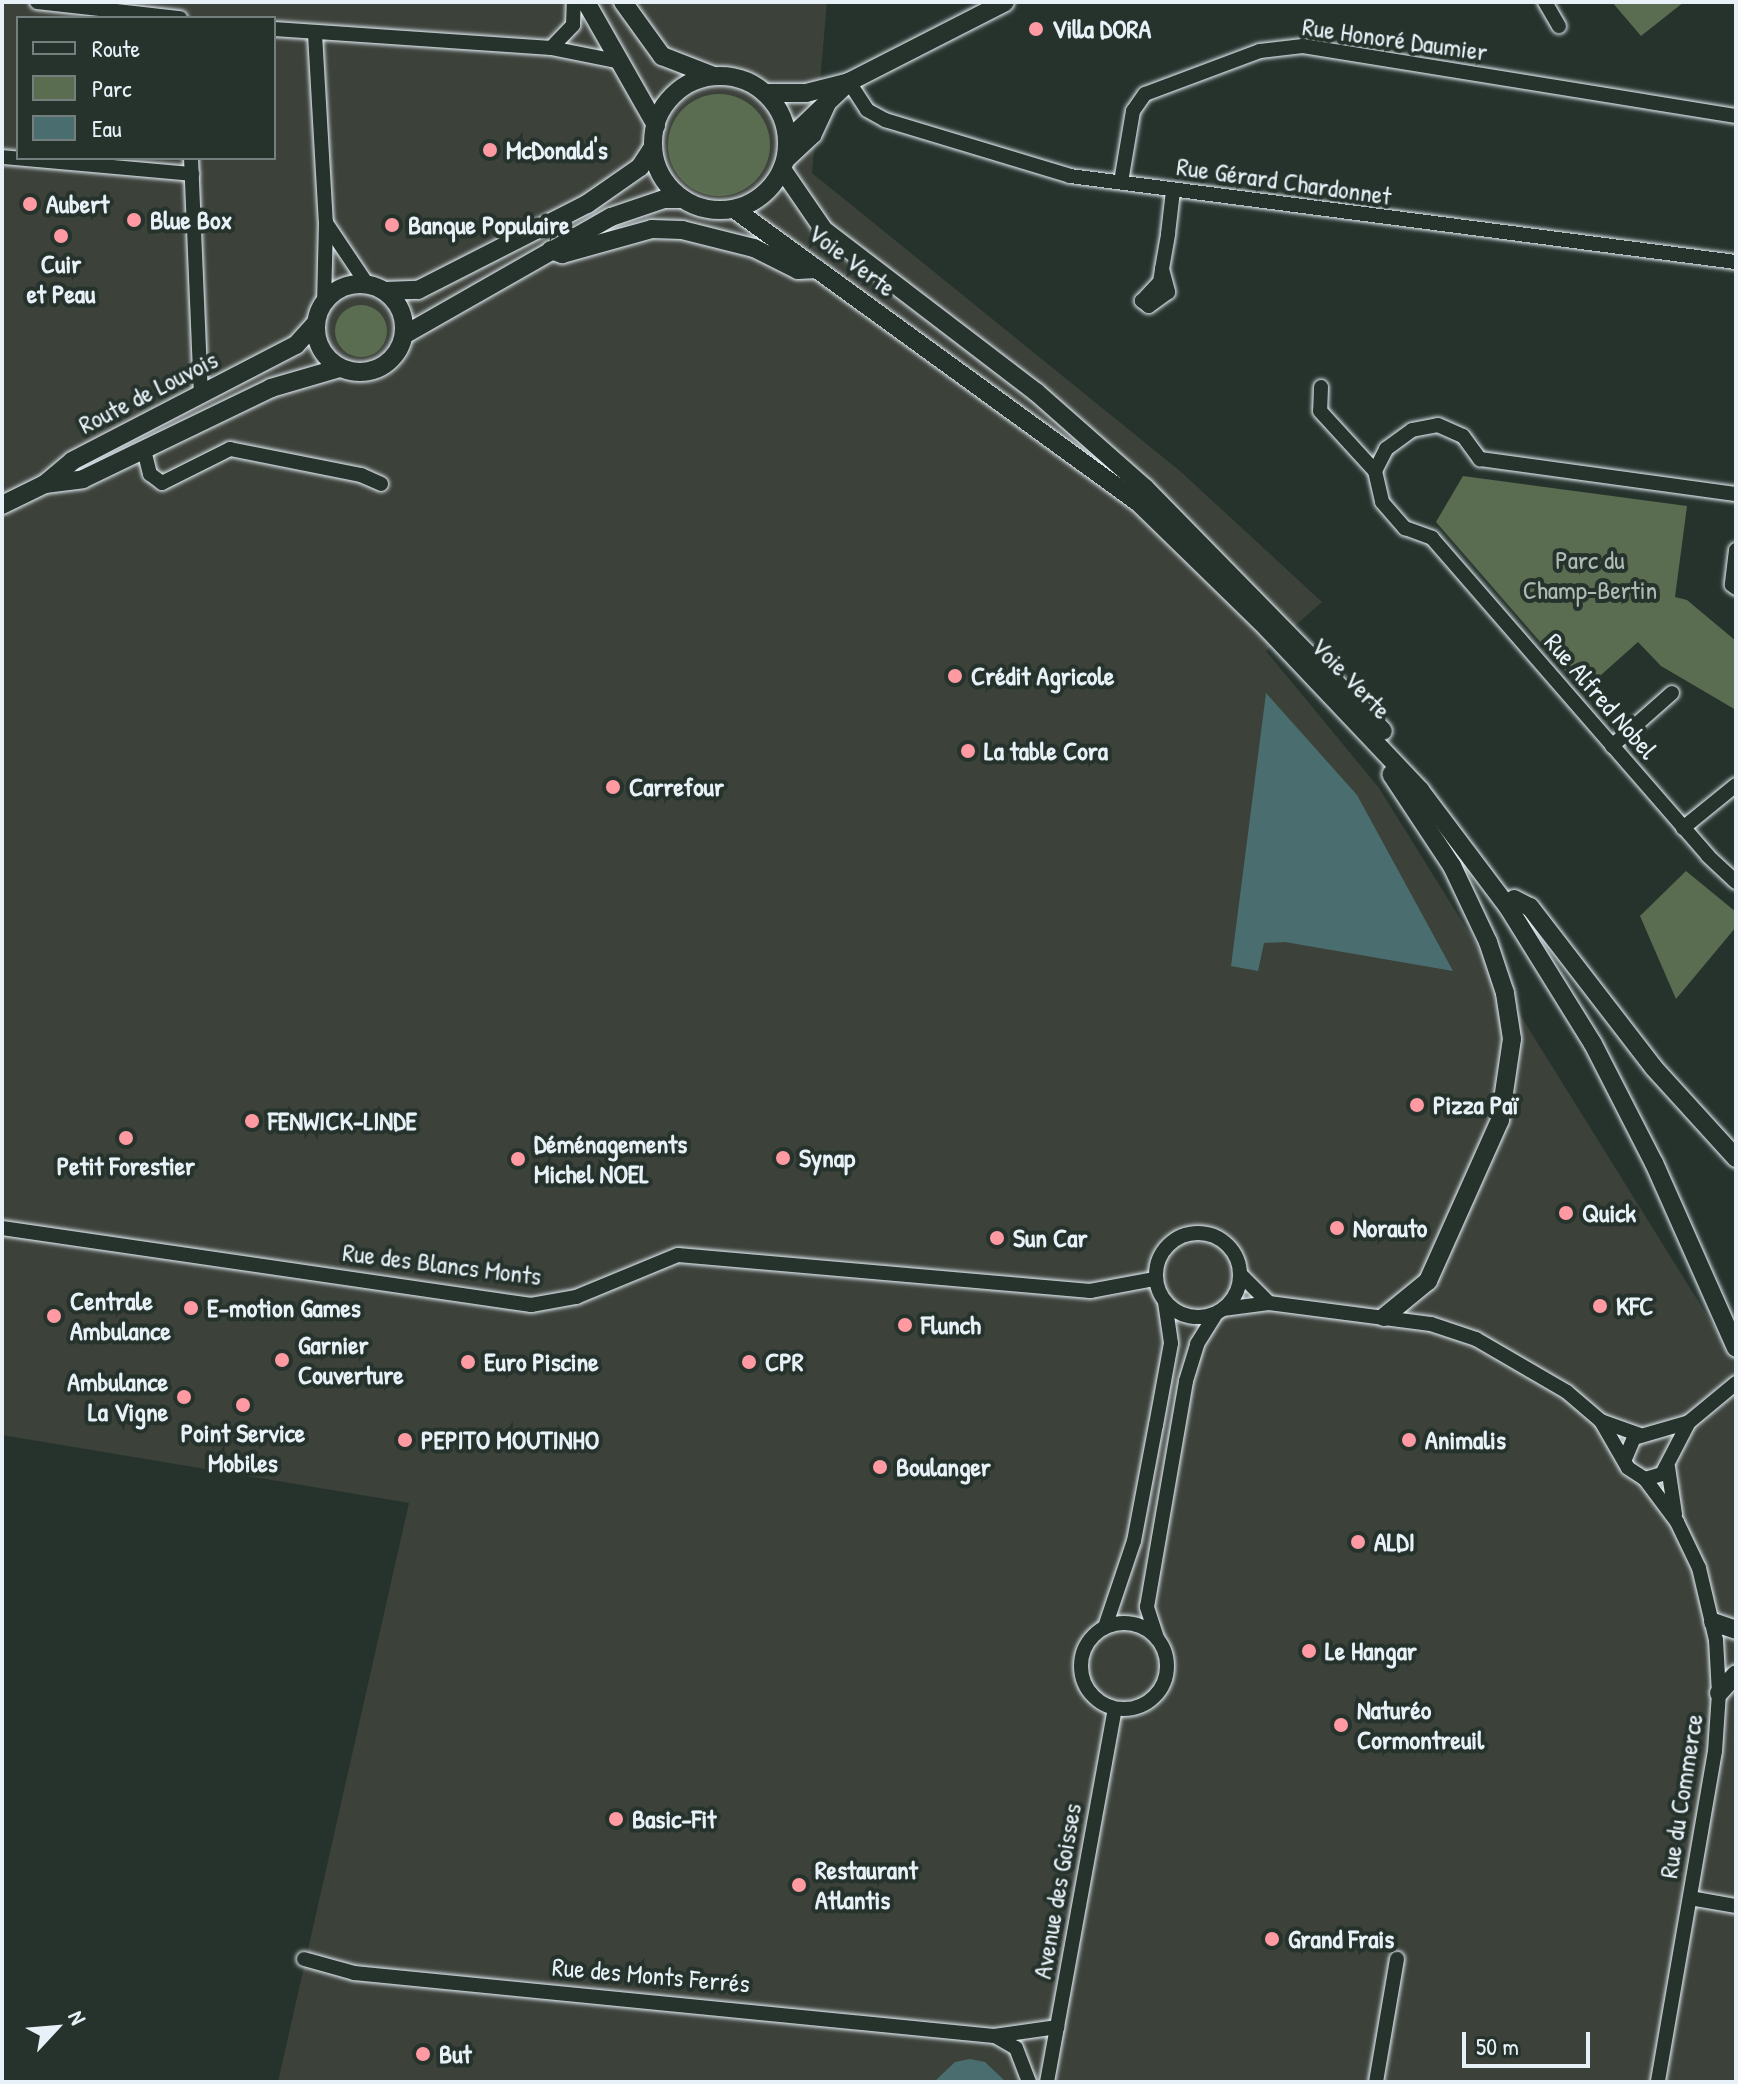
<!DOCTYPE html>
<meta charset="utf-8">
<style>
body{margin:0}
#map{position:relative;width:1738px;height:2084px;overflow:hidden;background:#26332d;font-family:"Patrick Hand",sans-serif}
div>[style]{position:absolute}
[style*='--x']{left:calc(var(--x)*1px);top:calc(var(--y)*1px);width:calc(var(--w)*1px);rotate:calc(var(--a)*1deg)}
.built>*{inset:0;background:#3c413a}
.green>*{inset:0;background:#5a6d50}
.round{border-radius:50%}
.water>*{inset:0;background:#4a6e6f}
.roads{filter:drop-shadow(0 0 2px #e8f1f8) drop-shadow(0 0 2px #e8f1f8)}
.minor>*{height:14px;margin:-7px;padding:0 7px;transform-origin:7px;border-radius:7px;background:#26332d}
.minor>.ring{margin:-7px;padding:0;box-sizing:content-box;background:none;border:14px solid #26332d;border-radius:50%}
.secondary>*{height:18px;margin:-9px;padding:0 9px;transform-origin:9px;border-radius:9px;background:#26332d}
.secondary>.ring{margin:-9px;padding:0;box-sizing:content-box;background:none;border:18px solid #26332d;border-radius:50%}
.dots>*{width:22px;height:22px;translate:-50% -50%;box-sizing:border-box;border:4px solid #26332d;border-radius:50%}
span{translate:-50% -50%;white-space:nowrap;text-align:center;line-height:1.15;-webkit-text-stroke:8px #26332d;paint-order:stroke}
.poi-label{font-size:26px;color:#e8f1f8;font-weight:700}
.left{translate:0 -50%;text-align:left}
.right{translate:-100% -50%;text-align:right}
.street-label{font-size:26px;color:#e8f1f8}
.park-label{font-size:26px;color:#afbcb5}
.frame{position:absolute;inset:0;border:4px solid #e8f1f8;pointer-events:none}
.legend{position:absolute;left:16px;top:16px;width:260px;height:144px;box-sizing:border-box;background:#26332d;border:2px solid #747f7e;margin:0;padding:10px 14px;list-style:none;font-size:24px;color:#e8f1f8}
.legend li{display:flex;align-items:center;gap:16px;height:40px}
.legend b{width:40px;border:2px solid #747f7e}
.north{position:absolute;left:16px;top:1988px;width:80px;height:80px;-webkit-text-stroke:6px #26332d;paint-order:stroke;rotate:64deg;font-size:22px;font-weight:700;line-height:32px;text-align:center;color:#e8f1f8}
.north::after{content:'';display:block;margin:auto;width:28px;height:36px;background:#e8f1f8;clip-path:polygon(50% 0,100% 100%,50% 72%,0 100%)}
.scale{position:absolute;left:1462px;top:2032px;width:128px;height:36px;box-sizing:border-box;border:4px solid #e8f1f8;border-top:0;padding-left:10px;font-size:24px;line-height:28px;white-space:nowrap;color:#e8f1f8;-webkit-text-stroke:6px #26332d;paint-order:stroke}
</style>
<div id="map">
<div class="built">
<div style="clip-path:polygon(evenodd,2px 2px,827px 2px,812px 173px,1180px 471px,1322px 602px,1266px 651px,1379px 788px,1736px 1362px,1736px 2082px,278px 2082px,409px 1503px,2px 1435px,2px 2px,18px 18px,274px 18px,274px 158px,18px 158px,18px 18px)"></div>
</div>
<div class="green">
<div style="clip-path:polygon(1612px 2px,1684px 2px,1641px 36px)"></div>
<div class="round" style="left:668px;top:94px;width:102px;height:102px"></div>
<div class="round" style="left:335px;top:305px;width:52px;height:52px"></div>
<div style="clip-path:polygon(1463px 476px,1687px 506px,1675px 597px,1687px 600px,1736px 641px,1736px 710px,1661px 666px,1638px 642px,1583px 691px,1436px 522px)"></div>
<div style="clip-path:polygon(1686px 871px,1736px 912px,1736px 927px,1676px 999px,1640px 916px)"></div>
</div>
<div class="water">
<div style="clip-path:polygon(1266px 693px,1357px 795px,1453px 971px,1285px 942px,1264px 943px,1258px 971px,1231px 966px)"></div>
<div style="clip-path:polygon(970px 2059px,985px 2062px,1006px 2082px,934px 2082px,955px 2062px)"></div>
</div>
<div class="roads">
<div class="minor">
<div style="--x:37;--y:2;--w:144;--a:6.4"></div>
<div style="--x:1545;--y:2;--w:28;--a:60"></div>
<div style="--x:274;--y:29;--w:278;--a:3.9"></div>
<div style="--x:551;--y:48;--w:71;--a:11.3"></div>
<div style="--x:315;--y:34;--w:188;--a:86.7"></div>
<div style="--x:326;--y:222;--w:80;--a:91.4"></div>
<div style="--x:551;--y:48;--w:32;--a:-46"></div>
<div style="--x:573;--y:25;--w:23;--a:-88"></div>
<div style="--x:849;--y:82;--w:33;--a:57"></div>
<div style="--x:867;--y:110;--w:21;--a:29"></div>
<div style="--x:885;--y:120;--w:193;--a:16.8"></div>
<div style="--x:1070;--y:176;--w:672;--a:7.36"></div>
<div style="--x:2;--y:157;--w:191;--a:5.1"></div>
<div style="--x:191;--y:158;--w:236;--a:87.6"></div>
<div style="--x:785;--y:163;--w:40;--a:-43"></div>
<div style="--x:814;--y:136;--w:35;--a:-65"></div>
<div style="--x:1121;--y:182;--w:72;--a:-80.4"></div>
<div style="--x:1133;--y:111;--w:21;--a:-55"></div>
<div style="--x:1145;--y:94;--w:123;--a:-20.5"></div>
<div style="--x:1260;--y:51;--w:43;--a:-6.6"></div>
<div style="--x:1303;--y:46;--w:439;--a:9.2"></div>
<div style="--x:326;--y:223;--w:73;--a:56.1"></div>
<div style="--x:1162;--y:269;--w:24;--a:75"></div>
<div style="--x:1168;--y:292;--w:24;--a:144"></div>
<div style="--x:1149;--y:306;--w:9;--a:-144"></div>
<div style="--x:1142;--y:301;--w:26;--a:-47"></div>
<div style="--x:1160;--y:282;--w:13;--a:-81"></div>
<div style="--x:1162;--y:269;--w:36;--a:-80"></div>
<div style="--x:1168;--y:234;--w:43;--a:-83.4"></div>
<div style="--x:1321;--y:387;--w:24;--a:92"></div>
<div style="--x:1320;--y:411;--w:81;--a:47.5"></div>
<div style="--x:1375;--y:471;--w:32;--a:77"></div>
<div style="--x:1382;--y:502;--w:35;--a:49"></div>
<div style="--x:1405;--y:528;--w:29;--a:20"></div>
<div style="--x:1432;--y:538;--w:421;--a:49"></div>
<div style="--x:1708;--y:856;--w:38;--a:43"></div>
<div style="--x:144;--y:450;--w:25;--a:76"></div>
<div style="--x:150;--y:474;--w:15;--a:37"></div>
<div style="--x:162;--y:483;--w:76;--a:-26.6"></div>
<div style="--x:230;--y:449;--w:134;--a:11.2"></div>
<div style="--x:361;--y:475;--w:22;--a:24"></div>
<div style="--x:1375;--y:471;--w:25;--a:-63"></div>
<div style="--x:1386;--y:449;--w:32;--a:-36"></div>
<div style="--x:1412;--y:430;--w:26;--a:-11"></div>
<div style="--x:1438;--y:425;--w:27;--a:24"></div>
<div style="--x:1463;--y:436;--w:29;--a:54"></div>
<div style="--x:1480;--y:459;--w:258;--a:7.8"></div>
<div style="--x:1736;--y:550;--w:35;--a:97"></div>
<div style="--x:1732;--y:585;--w:5;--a:37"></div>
<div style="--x:1612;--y:746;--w:80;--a:-41.5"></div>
<div style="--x:1683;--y:828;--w:68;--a:-39.1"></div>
<div style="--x:2;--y:1228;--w:535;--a:8.28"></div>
<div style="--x:531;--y:1305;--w:46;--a:-10.1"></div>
<div style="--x:576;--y:1297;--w:110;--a:-22.4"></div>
<div style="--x:678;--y:1255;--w:414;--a:5"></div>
<div style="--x:1090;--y:1291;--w:66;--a:-10.5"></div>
<div class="ring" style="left:1156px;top:1233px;width:70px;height:70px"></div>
<div style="--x:1240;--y:1274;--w:41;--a:45"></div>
<div style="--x:1223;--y:1309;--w:46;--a:-7.4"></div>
<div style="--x:1269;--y:1303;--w:163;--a:7.4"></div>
<div style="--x:1431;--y:1324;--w:47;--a:18.4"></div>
<div style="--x:1476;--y:1339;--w:105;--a:30.2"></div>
<div style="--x:1567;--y:1392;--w:45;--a:40.5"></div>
<div style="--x:1601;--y:1421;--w:54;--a:60.1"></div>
<div style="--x:1628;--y:1468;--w:20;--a:33"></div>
<div style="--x:1645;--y:1479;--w:18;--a:-16"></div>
<div style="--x:1662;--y:1474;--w:59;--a:-62.6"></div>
<div style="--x:1689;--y:1422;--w:61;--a:-39.7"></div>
<div style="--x:1601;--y:1421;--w:41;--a:19.7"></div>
<div style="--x:1625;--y:1459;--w:23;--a:-67"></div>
<div style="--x:1634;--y:1438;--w:57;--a:-16.2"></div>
<div style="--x:1668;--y:1467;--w:48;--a:81.5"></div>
<div style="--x:1645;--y:1479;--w:54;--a:53.3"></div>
<div style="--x:1677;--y:1522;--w:51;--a:64.4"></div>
<div style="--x:1699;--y:1568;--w:74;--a:76.7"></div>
<div style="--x:1716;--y:1640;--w:53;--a:86.8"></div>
<div style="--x:1719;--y:1693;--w:58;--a:93.9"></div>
<div style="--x:1715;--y:1751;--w:336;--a:99.8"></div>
<div class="ring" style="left:1081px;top:1623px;width:72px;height:72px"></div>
<div style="--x:1105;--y:1627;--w:91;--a:-71.4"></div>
<div style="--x:1134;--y:1541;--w:118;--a:-79.3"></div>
<div style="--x:1156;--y:1425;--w:83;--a:-79.6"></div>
<div style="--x:1171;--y:1343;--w:41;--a:-98.3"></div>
<div style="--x:1157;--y:1638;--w:33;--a:-108"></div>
<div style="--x:1147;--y:1607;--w:229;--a:-80.2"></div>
<div style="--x:1186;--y:1381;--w:39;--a:-73"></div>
<div style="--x:1197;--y:1344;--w:36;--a:-58"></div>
<div style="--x:1690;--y:1898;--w:47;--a:9.9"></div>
<div style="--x:304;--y:1959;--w:52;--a:15.6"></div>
<div style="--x:354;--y:1973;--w:643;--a:5.62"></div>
<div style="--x:994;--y:2036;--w:64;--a:-8.1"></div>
<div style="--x:995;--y:2036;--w:24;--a:30"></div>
<div style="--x:1016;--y:2048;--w:36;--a:69"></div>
<div style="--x:1047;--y:2082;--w:379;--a:-79.7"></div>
<div style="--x:1376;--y:2082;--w:125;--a:-80.3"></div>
</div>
<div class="secondary">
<div style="--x:586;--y:2;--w:142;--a:60.4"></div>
<div style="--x:623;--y:2;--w:67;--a:54.2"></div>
<div style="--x:662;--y:56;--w:53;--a:21.2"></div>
<div class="ring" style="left:653px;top:76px;width:116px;height:116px"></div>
<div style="--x:765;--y:93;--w:41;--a:0"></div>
<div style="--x:806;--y:93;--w:44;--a:-14.3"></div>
<div style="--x:849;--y:82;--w:175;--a:-27.1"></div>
<div style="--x:788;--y:140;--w:84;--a:-43.6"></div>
<div style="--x:782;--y:169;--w:74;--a:55.5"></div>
<div style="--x:824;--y:230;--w:267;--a:37.4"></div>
<div style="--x:1036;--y:392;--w:145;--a:41.4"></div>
<div style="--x:1145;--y:488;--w:340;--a:45.6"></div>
<div style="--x:734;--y:209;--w:500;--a:35.98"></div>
<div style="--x:1139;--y:503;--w:179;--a:44.3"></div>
<div style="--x:1267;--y:628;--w:223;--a:46.6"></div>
<div style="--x:1420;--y:790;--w:146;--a:53.1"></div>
<div style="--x:1508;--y:907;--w:161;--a:58.2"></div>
<div style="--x:1593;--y:1044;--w:134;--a:62.9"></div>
<div style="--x:1654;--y:1163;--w:202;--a:66.1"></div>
<div style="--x:551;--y:250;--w:12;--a:20"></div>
<div style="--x:562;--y:254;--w:93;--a:-15.5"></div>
<div style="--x:652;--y:229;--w:30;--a:2"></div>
<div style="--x:682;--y:230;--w:74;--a:14"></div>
<div style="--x:754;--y:248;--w:49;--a:26.6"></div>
<div style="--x:798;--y:270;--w:19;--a:-3"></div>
<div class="ring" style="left:316px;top:284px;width:70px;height:70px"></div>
<div style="--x:384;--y:291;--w:34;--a:-2"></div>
<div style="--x:418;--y:290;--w:190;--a:-27"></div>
<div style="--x:587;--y:204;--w:65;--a:-34.9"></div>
<div style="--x:640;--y:167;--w:24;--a:-57"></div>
<div style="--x:404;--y:335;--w:238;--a:-29.7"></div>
<div style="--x:611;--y:217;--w:56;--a:-18.8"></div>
<div style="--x:664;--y:199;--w:19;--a:0"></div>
<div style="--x:45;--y:484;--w:38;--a:-7"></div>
<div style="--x:83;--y:479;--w:209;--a:-25.8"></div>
<div style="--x:271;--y:388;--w:72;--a:-16.2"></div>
<div style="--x:2;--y:505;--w:48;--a:-26"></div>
<div style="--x:45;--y:484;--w:35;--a:-40"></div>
<div style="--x:72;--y:461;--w:252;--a:-27.4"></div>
<div style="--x:296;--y:345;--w:28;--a:-48"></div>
<div style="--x:1514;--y:899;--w:18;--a:27"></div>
<div style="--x:1530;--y:907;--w:203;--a:52.4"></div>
<div style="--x:1654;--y:1068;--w:122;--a:47.7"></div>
<div style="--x:1384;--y:1317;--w:57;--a:-39.3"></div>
<div style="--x:1428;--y:1281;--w:176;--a:-65.9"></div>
<div style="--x:1500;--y:1120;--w:82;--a:-81.6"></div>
<div style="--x:1512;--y:1039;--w:47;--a:-98.7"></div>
<div style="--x:1505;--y:993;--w:54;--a:-108.4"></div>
<div style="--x:1488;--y:942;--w:84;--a:-115.3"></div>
<div style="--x:1452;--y:866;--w:110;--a:-123.5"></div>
<div style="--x:1713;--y:1622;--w:24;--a:19"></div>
<div style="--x:1719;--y:1693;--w:25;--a:-48"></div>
</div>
</div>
<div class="dots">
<div style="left:1036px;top:29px;background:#ff9aa2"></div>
<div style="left:490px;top:150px;background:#ff9aa2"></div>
<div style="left:30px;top:204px;background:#ff9aa2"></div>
<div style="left:134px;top:220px;background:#ff9aa2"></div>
<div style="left:392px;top:225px;background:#ff9aa2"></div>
<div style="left:61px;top:236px;background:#ff9aa2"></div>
<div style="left:955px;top:676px;background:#ff9aa2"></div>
<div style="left:968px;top:751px;background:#ff9aa2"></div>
<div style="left:613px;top:787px;background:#ff9aa2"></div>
<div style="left:1417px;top:1105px;background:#ff9aa2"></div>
<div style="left:252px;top:1121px;background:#ff9aa2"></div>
<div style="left:126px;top:1138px;background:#ff9aa2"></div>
<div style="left:783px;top:1158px;background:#ff9aa2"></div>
<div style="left:518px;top:1159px;background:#ff9aa2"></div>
<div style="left:1566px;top:1213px;background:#ff9aa2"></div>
<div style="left:1337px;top:1228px;background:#ff9aa2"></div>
<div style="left:997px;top:1238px;background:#ff9aa2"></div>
<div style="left:1600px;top:1306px;background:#ff9aa2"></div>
<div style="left:191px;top:1308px;background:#ff9aa2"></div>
<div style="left:54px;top:1316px;background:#ff9aa2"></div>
<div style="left:905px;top:1325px;background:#ff9aa2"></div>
<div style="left:282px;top:1360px;background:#ff9aa2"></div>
<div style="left:468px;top:1362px;background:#ff9aa2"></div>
<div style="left:749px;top:1362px;background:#ff9aa2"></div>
<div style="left:184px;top:1397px;background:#ff9aa2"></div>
<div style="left:243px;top:1405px;background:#ff9aa2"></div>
<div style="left:405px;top:1440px;background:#ff9aa2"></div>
<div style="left:1409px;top:1440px;background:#ff9aa2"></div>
<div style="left:880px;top:1467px;background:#ff9aa2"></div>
<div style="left:1358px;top:1542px;background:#ff9aa2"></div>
<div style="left:1309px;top:1651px;background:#ff9aa2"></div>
<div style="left:1341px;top:1725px;background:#ff9aa2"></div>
<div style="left:616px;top:1819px;background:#ff9aa2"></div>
<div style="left:799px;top:1885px;background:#ff9aa2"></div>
<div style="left:1272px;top:1939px;background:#ff9aa2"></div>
<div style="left:423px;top:2054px;background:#ff9aa2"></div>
</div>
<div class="poi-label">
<span class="left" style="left:1052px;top:29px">Villa DORA</span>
<span class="left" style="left:506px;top:150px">McDonald's</span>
<span class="left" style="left:46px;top:204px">Aubert</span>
<span class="left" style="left:150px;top:220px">Blue Box</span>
<span class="left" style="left:408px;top:225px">Banque Populaire</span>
<span style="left:61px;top:279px">Cuir<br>et Peau</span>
<span class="left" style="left:971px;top:676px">Crédit Agricole</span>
<span class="left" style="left:984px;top:751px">La table Cora</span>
<span class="left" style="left:629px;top:787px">Carrefour</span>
<span class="left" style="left:1433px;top:1105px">Pizza Paï</span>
<span class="left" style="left:268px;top:1121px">FENWICK-LINDE</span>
<span class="left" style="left:534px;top:1159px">Déménagements<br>Michel NOEL</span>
<span class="left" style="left:799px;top:1158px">Synap</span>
<span style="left:126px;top:1166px">Petit Forestier</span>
<span class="left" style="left:1582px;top:1213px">Quick</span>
<span class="left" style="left:1353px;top:1228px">Norauto</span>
<span class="left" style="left:1013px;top:1238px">Sun Car</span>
<span class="left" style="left:70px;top:1316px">Centrale<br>Ambulance</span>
<span class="left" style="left:1616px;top:1306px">KFC</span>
<span class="left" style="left:207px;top:1308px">E-motion Games</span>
<span class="left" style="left:921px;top:1325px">Flunch</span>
<span class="left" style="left:298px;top:1360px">Garnier<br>Couverture</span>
<span class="left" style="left:484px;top:1362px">Euro Piscine</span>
<span class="left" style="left:765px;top:1362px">CPR</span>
<span class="right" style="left:168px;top:1397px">Ambulance<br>La Vigne</span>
<span style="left:243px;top:1448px">Point Service<br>Mobiles</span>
<span class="left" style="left:421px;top:1440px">PEPITO MOUTINHO</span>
<span class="left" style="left:1425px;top:1440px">Animalis</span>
<span class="left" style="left:896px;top:1467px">Boulanger</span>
<span class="left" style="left:1374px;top:1542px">ALDI</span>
<span class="left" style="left:1325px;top:1651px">Le Hangar</span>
<span class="left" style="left:1357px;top:1725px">Naturéo<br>Cormontreuil</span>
<span class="left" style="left:632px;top:1819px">Basic-Fit</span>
<span class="left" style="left:815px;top:1885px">Restaurant<br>Atlantis</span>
<span class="left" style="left:1288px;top:1939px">Grand Frais</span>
<span class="left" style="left:439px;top:2054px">But</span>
</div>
<div class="street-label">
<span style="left:1395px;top:39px;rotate:8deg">Rue Honoré Daumier</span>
<span style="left:1284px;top:181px;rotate:8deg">Rue Gérard Chardonnet</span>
<span style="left:852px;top:260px;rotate:37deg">Voie Verte</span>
<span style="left:148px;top:392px;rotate:-27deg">Route de Louvois</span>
<span style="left:1351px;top:678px;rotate:46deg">Voie Verte</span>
<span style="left:1601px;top:696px;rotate:49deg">Rue Alfred Nobel</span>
<span style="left:442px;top:1264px;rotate:7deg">Rue des Blancs Monts</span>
<span style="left:1681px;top:1796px;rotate:-81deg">Rue du Commerce</span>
<span style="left:1057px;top:1891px;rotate:-80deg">Avenue des Goisses</span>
<span style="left:651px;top:1975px;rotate:5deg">Rue des Monts Ferrés</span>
</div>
<div class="park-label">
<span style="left:1590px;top:575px">Parc du<br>Champ-Bertin</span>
</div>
<div class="frame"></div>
<ul class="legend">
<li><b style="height:10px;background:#26332d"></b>Route</li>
<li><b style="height:22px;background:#5a6d50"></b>Parc</li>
<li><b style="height:22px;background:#4a6e6f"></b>Eau</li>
</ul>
<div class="north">N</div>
<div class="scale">50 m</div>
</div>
